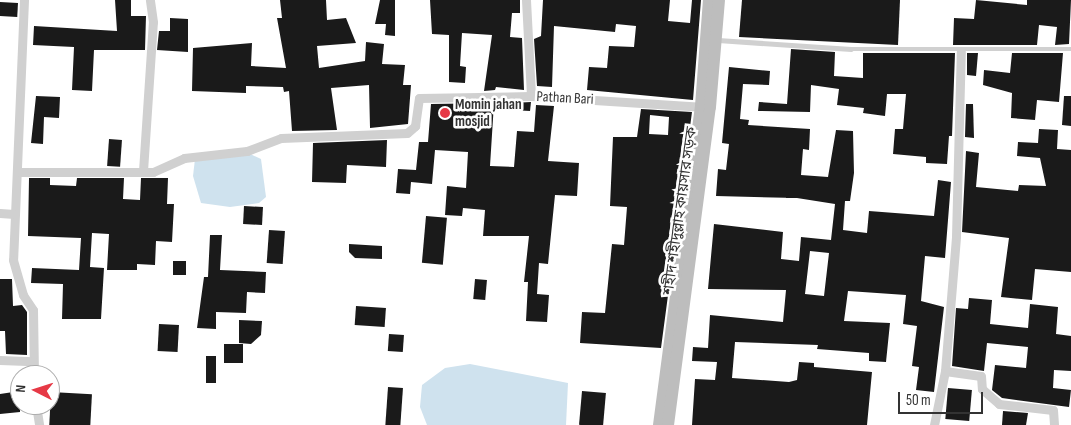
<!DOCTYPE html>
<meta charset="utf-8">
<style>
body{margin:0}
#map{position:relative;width:1071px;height:425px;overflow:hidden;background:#fff;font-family:"Sofia Sans Condensed","Noto Sans Bengali",sans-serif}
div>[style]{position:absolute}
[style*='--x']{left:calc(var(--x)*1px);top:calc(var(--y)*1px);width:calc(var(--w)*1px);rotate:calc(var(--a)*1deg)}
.water>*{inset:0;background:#cfe2ee}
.building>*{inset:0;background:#1a1a1a;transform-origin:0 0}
.service>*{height:4.5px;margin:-2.25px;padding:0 2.25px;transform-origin:2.25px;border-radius:2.25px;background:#d0d0d0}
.minor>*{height:9px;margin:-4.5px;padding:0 4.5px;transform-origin:4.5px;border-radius:4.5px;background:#d0d0d0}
.secondary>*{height:12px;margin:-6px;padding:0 6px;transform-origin:6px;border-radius:6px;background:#bdbdbd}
.dots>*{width:14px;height:14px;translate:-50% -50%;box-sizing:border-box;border:2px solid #fff;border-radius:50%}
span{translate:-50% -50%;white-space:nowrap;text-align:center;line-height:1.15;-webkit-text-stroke:5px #fff;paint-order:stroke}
.street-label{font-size:15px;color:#333}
.poi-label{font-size:15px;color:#333;font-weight:700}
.left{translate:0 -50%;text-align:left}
.north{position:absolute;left:10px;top:365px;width:50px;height:50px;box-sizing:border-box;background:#fff;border:1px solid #adadad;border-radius:50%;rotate:275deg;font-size:14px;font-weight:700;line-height:20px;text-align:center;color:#333}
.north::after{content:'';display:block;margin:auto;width:18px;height:22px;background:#e63946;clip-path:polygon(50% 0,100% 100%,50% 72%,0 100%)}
.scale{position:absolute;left:898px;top:392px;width:85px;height:22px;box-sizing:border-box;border:2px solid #333;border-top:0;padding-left:6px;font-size:15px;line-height:18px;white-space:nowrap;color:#333;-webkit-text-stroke:4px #fff;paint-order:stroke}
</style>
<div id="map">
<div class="water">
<div style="clip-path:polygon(248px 153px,261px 159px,266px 197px,259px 203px,230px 207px,201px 203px,193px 176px,195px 159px)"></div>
<div style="clip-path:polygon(470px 364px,568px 383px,566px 425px,427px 425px,420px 407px,422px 385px,445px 368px)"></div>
</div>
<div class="building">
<div style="clip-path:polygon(115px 0,131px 0,131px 16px,146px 16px,145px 50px,94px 50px,92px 91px,72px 90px,74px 47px,33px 45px,34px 26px,117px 31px)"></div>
<div style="clip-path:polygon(280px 0,326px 0,327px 20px,346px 18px,356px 43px,317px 46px,319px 68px,365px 61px,366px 42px,384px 44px,382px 64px,405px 65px,403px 85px,411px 85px,408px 124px,370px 128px,369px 85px,331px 88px,337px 130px,292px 131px,289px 91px,284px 92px,283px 87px,246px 86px,246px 93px,192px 91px,193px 48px,252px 43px,251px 66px,286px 68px,277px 18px,282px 18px)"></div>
<div style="clip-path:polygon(380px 0,395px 0,395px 36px,385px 35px,386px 24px,375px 24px)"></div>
<div style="clip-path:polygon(430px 0,520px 0,520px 13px,512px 13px,510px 37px,522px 38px,524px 90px,496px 87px,495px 90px,484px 91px,492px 35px,462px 33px,460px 66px,466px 67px,465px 83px,449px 82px,449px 35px,432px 34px)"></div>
<div style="clip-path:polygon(543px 0,670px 0,668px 21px,690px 23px,692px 0,701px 0,693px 100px,587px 90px,589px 67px,607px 68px,609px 46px,634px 47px,636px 26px,616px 24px,615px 32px,554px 26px,552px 87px,537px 86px,534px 39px,541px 36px)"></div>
<div style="clip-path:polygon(742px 0,900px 0,898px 45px,739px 37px)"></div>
<div style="clip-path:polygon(976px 0,1027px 5px,1027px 0,1071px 0,1069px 44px,1055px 45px,1057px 27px,1039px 25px,1037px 45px,953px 45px,954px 18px,974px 19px)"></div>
<div style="left:0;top:2px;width:18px;height:14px;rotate:3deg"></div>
<div style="clip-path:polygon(170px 18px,188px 19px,188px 52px,157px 50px,159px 31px,170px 31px)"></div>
<div style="clip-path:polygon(791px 49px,835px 52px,834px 76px,863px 78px,863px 53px,955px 53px,952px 136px,949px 136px,947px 164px,926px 163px,926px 157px,893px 154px,895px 129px,903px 129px,906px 94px,887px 94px,885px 116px,863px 113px,864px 108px,837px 105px,839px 89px,811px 85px,810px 112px,758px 111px,759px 102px,787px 104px)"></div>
<div style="clip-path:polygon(967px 53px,978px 53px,976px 76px,967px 75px)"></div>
<div style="clip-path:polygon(1012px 53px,1063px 53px,1059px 102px,1037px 100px,1035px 120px,1011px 118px,1012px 93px,983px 85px,984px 70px,1010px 73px)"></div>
<div style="clip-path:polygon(evenodd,729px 67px,770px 71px,769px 85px,743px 84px,740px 119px,749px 120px,748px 125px,810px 129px,809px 150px,803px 149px,801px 175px,828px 177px,836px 130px,853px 131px,854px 173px,850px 201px,845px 201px,843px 230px,867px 233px,869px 211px,934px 216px,938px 180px,951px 182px,945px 258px,925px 256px,921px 301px,944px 307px,934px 392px,916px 390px,919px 367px,912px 366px,917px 326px,903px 324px,906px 295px,848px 291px,844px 321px,890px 323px,886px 362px,869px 361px,869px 353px,817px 349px,818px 345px,735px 342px,732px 378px,789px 382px,797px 380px,799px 362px,814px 363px,814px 367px,872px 372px,867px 425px,692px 425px,695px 379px,715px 380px,717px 362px,692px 361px,693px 347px,708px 348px,710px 315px,783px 322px,786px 290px,708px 289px,714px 224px,783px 232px,781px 259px,799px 261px,801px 237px,831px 240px,835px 204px,797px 198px,716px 196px,718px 169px,726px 170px,729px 144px,722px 143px,729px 67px,810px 251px,829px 253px,824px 296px,805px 294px,810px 251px)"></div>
<div style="clip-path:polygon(36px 96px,60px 97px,59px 118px,44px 117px,43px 144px,31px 143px)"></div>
<div style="clip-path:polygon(1064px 96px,1071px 96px,1071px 126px,1062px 125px)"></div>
<div style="clip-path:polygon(531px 102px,530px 111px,511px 110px,512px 103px)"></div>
<div style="clip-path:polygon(494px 103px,490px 166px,514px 167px,517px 131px,534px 132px,536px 105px,554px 106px,548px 161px,579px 163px,577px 196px,555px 195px,548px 264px,539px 263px,537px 294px,549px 295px,547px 322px,526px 321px,528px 282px,524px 282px,529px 236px,483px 236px,485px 210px,463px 208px,462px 216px,445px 215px,447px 186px,466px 188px,468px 152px,435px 150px,432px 184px,411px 182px,410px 194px,396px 193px,398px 169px,416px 170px,419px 142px,428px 142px,431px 104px)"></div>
<div style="clip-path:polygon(966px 104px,973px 104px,974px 138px,965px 137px)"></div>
<div style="clip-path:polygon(evenodd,641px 109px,692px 112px,686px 157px,683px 157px,681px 181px,678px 180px,678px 220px,661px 348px,580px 343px,582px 312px,605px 313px,612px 244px,624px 245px,627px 207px,610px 206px,613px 137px,637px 137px,641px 109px,650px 115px,669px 117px,668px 135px,649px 134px,650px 115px)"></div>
<div style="clip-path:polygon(1039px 129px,1058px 130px,1057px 149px,1071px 150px,1071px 272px,1035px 269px,1032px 300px,1001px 297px,1009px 238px,962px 232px,966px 151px,979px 153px,976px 187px,1018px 191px,1019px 185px,1046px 186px,1040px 158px,1017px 156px,1018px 142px,1038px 143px)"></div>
<div style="left:109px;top:139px;width:13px;height:27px;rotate:4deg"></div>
<div style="clip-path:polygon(387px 140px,386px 167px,347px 165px,346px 183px,312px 182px,313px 143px)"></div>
<div style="clip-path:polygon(29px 178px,50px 178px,50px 185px,76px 186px,77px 178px,124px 178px,123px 199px,140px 200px,141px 178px,168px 178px,167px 204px,174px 204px,172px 242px,156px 241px,155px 265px,137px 264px,137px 270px,107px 270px,109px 234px,92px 233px,90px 267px,104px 268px,101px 319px,62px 319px,63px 284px,31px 283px,32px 268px,79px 270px,81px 238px,28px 236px)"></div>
<div style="left:244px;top:206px;width:19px;height:18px;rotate:3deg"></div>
<div style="left:426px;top:216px;width:21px;height:47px;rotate:5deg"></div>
<div style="left:269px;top:230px;width:16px;height:33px;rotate:4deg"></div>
<div style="clip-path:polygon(210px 235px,222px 235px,220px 270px,266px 272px,265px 293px,247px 292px,246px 313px,216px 312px,216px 329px,197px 328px,204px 277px,208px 277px)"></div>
<div style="clip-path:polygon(349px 244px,382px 246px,382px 259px,355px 258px,349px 252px)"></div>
<div style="left:173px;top:261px;width:13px;height:14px"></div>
<div style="clip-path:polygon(0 279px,12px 279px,13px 306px,22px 305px,27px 312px,27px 355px,6px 354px,5px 331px,0 331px)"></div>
<div style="left:475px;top:279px;width:12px;height:20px;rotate:5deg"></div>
<div style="clip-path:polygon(969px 298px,992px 300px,990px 324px,1028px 328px,1030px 304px,1058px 307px,1056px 334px,1071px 336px,1071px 371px,1054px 370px,1053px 388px,1071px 390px,1069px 407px,1002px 398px,992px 390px,995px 365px,1026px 368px,1028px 347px,987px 343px,984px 371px,952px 366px,956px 308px,968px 309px)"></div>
<div style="left:356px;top:306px;width:30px;height:19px;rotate:4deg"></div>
<div style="clip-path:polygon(239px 320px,262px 321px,261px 335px,251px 344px,239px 343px)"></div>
<div style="left:159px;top:324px;width:20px;height:27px;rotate:3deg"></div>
<div style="left:389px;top:334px;width:15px;height:17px;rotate:4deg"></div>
<div style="left:224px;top:344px;width:19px;height:19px"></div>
<div style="left:206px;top:356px;width:10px;height:27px"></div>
<div style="left:388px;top:387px;width:15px;height:38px;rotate:4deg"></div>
<div style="left:948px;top:388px;width:24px;height:31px;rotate:5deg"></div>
<div style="clip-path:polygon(20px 391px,20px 412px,0 414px,0 394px)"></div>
<div style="left:582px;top:391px;width:24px;height:34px;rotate:5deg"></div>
<div style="left:51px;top:392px;width:41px;height:33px;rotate:3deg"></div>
<div style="clip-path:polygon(1003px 411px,1028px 413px,1026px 425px,1002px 425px)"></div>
</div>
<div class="service">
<div style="--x:718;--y:40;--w:133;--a:3.9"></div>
<div style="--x:851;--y:49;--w:220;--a:0"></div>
</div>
<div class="minor">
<div style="--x:24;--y:0;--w:260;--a:92.4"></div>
<div style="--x:13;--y:260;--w:36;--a:74"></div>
<div style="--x:23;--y:295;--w:18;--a:56"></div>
<div style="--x:33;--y:310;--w:65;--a:89.1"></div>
<div style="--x:526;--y:0;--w:96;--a:87"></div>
<div style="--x:143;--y:171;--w:149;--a:-86.2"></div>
<div style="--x:153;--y:22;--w:22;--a:-98"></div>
<div style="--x:19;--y:172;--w:134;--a:0"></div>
<div style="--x:153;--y:172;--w:34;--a:-24"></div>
<div style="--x:184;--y:158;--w:63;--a:-6.3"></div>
<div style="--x:247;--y:151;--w:36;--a:-21"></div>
<div style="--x:281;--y:138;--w:126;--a:-2.3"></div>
<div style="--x:407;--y:133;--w:11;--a:-41"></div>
<div style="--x:415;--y:126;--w:28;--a:-82"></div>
<div style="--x:419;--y:98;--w:112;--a:-1"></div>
<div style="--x:531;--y:96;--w:174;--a:3.6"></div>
<div style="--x:0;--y:213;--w:14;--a:4"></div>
<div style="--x:0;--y:360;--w:33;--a:2"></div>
<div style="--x:945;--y:371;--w:36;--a:8"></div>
<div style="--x:981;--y:376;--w:13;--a:86"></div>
<div style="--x:982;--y:389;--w:23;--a:41"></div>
<div style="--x:999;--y:404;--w:54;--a:6.3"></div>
<div style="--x:1053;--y:410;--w:15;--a:86"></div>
<div style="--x:36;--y:405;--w:20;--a:81"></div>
<div style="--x:934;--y:425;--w:55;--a:-78.5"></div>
<div style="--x:945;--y:371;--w:135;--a:-85.3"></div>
<div style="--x:956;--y:236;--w:185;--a:-88.5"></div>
</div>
<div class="secondary">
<div style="--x:659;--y:425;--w:322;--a:-82.5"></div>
<div style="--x:701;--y:106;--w:106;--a:-85.7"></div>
<div style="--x:668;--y:425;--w:321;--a:-82.5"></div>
<div style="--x:710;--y:107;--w:107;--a:-85.2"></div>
</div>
<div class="dots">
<div style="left:445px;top:113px;background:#e63946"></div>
</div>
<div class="street-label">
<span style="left:565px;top:98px;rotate:3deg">Pathan Bari</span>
<span style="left:680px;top:211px;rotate:-82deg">শহীদ শহীদুল্লাহ কায়সার সড়ক</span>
</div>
<div class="poi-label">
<span class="left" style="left:455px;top:113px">Momin jahan<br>mosjid</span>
</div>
<div class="north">N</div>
<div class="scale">50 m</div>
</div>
